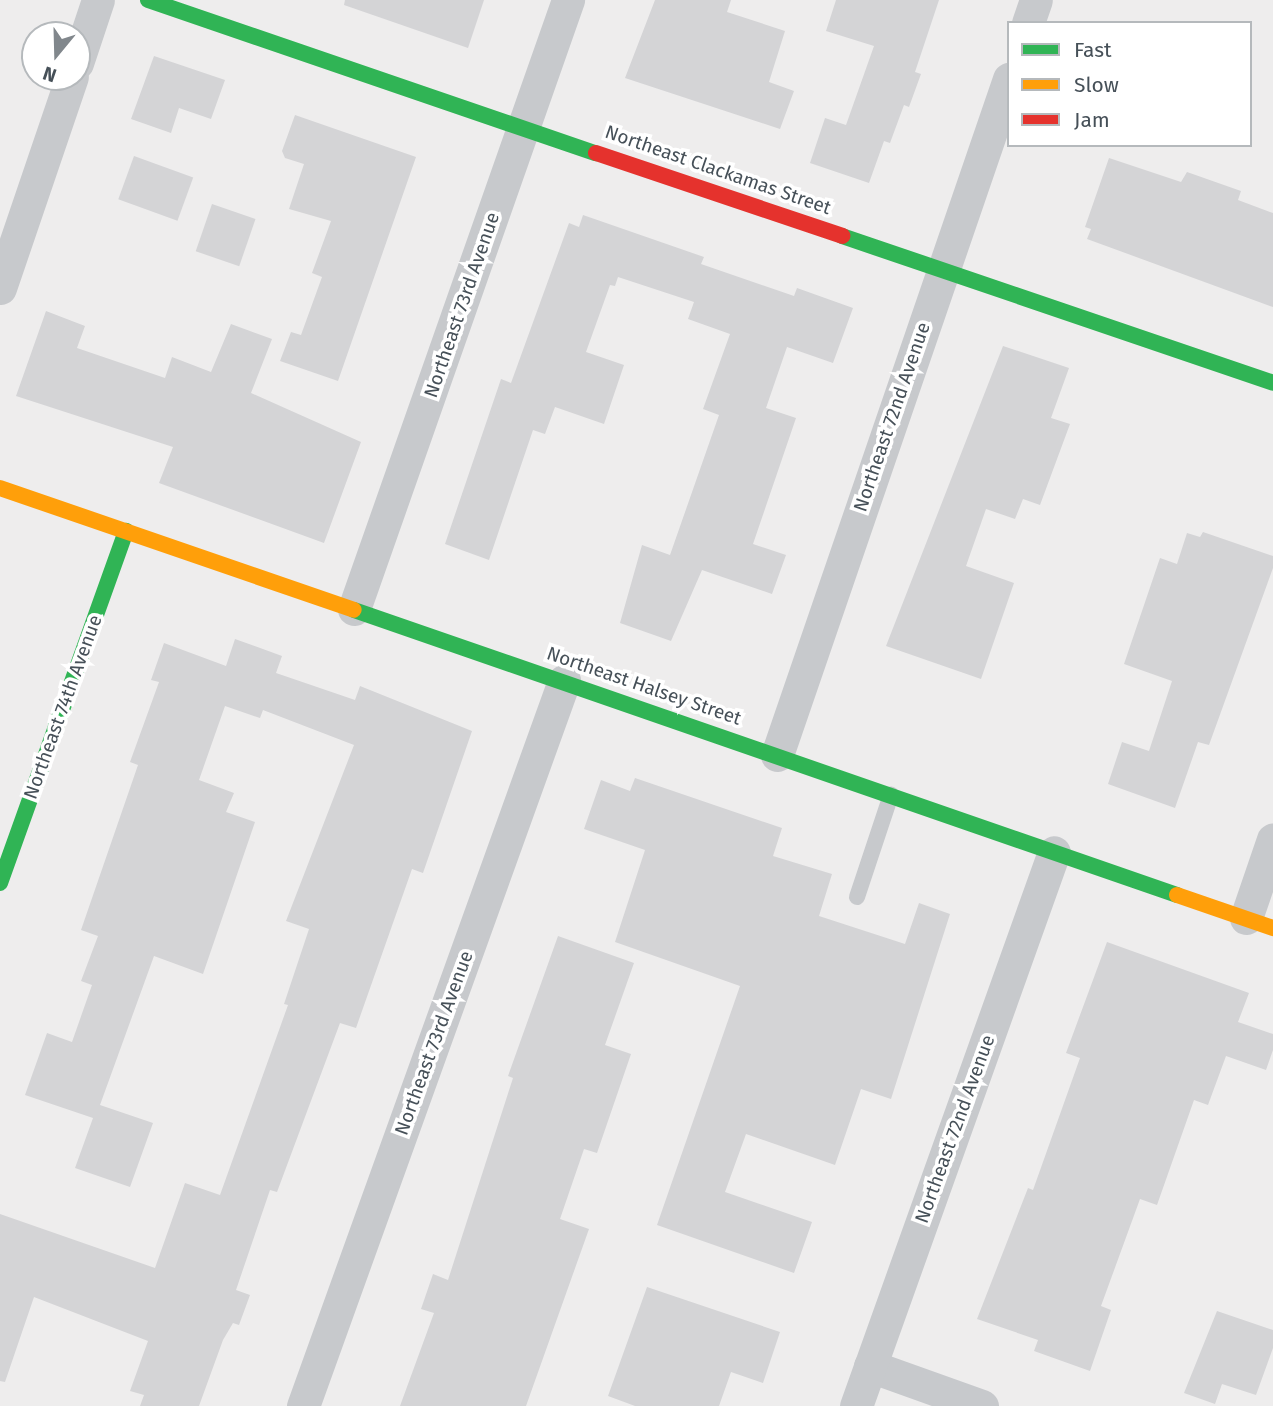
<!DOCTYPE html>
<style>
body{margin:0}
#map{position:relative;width:1273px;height:1406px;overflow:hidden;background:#eeeded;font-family:"Fira Sans",sans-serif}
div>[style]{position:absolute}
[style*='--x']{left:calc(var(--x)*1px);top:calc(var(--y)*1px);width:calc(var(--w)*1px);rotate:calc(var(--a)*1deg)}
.building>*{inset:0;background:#d4d4d6;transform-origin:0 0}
.lane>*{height:16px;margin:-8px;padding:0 8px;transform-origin:8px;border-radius:8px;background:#c7c9cc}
.street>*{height:33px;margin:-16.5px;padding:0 16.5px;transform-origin:16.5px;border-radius:16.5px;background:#c7c9cc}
.fast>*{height:16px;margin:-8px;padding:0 8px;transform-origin:8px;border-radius:8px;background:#30b455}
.slow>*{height:16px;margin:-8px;padding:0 8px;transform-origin:8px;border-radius:8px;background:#ff9f0a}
.jam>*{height:16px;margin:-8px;padding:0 8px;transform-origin:8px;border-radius:8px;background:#e5322d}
span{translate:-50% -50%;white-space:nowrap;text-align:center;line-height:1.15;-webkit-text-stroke:7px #fff;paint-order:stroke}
.street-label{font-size:19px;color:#465058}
.legend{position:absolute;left:1007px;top:21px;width:245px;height:126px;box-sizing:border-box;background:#fff;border:2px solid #b5b9bc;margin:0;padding:9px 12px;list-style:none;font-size:21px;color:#465058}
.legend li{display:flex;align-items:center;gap:14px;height:35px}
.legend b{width:35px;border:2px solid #b5b9bc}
.north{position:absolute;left:21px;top:21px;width:70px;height:70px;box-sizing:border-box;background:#fff;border:2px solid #b5b9bc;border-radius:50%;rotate:199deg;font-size:19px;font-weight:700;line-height:28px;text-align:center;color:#465058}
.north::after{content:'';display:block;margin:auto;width:24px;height:32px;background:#81878c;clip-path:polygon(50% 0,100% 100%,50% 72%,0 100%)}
</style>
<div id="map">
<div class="building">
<div style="clip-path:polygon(345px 0,484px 0,468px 48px,344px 5px)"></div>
<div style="clip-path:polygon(655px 0,731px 0,727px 12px,785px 31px,769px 82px,794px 91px,780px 129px,625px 78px)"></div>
<div style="clip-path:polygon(836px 0,939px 0,915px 72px,921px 74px,909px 107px,904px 105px,890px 143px,884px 141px,869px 183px,810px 163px,825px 118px,846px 125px,874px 46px,826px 31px)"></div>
<div style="clip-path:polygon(154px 56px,225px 80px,211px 119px,179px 108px,171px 133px,131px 119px)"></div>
<div style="clip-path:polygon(295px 115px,416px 157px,338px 381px,280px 361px,291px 332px,301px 335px,322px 277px,312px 273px,331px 221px,289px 209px,304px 164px,285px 158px,282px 151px)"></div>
<div style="left:134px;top:156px;width:63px;height:46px;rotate:20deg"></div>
<div style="clip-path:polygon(1109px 158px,1181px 182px,1187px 172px,1241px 191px,1238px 200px,1273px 213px,1273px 307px,1087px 239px,1091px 229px,1085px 227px)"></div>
<div style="left:212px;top:204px;width:46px;height:50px;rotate:19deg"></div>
<div style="clip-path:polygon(583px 215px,704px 257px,701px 264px,794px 296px,797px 288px,853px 308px,833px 363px,787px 347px,766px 408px,796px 418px,753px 544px,786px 555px,772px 594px,702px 570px,671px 641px,620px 623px,642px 545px,670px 555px,719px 415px,703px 409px,730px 334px,688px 319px,694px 302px,618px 277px,615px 286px,610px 285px,586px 352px,624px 365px,604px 424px,555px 407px,545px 434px,533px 430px,489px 560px,445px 544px,501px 379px,511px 383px,569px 223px,579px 227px)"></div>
<div style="clip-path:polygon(46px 311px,85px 326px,77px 348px,165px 378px,172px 357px,211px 372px,231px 324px,272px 339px,251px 393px,361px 442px,324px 543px,159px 483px,173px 447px,16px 396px)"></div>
<div style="clip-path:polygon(1003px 346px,1069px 368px,1051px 418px,1070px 424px,1040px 505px,1023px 499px,1015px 519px,986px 509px,966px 566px,1014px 583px,981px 679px,886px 646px)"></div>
<div style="clip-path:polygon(1203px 532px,1273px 556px,1273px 568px,1209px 745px,1198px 742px,1175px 808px,1108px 784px,1122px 742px,1149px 751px,1172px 681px,1124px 664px,1160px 558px,1177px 564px,1187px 533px,1200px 537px)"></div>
<div style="clip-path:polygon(235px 639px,282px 656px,276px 673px,355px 700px,360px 686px,472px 731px,423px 873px,412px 869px,356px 1028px,340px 1023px,277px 1192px,270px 1190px,236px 1290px,250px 1295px,239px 1325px,233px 1323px,223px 1340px,199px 1406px,140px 1406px,144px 1395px,130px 1391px,148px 1341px,34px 1297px,5px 1382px,0 1381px,0 1214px,155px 1268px,185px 1183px,220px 1195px,288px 1005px,284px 1004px,309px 929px,286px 921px,354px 745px,263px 710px,260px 718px,225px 706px,199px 780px,234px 793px,226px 812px,255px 822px,203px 974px,154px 956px,100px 1105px,153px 1123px,130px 1187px,75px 1168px,93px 1118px,25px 1095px,47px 1033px,72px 1042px,92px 985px,81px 981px,98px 936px,81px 930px,138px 765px,130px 762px,159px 682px,151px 680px,164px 643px,226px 666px)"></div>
<div style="clip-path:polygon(635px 778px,782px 828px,773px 856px,832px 874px,819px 916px,905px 944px,919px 903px,950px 914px,891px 1099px,861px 1089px,835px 1165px,746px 1134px,725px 1192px,812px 1222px,794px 1273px,657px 1225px,740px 986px,615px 942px,645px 850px,584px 829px,601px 780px,630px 791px)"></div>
<div style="clip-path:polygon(558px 936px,634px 963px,605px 1045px,631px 1054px,597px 1153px,584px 1149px,560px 1219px,589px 1229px,526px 1406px,400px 1406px,434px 1313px,421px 1309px,433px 1274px,448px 1280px,513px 1078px,508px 1076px)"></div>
<div style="clip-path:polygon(1107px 942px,1249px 993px,1238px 1022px,1273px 1034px,1273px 1050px,1266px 1070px,1226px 1056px,1208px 1105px,1194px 1100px,1157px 1205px,1140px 1199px,1101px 1306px,1111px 1310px,1090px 1371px,1034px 1351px,1038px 1340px,977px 1319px,1028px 1188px,1033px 1190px,1080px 1058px,1066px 1053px)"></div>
<div style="clip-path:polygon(647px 1287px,780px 1332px,763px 1383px,731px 1372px,719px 1406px,635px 1406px,608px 1396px)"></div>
<div style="clip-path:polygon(1217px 1311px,1273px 1330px,1273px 1348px,1256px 1395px,1222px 1384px,1215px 1404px,1184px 1393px)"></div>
</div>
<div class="lane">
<div style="--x:857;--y:897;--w:108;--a:-71.6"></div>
</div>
<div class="street">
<div style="--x:1028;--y:23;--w:24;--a:-71"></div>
<div style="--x:77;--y:63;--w:66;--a:-71.6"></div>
<div style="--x:0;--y:288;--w:223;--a:-71.2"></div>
<div style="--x:354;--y:609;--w:646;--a:-70.64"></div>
<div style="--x:777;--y:755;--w:715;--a:-71.06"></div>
<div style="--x:1246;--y:918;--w:83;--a:-71.1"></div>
<div style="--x:870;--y:1366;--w:119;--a:19.7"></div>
<div style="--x:303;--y:1406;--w:771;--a:-70.2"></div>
<div style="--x:856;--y:1406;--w:588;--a:-70.33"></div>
</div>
<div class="fast">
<div style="--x:148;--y:0;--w:473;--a:18.9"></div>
<div style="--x:842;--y:236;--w:455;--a:18.8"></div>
<div style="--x:354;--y:610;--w:871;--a:19.1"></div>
<div style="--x:0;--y:883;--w:374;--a:-70.3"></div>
</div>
<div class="slow">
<div style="--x:0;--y:488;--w:374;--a:19"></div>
<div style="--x:1177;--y:895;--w:102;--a:19"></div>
</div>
<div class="jam">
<div style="--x:596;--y:153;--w:260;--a:18.6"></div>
</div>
<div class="street-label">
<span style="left:718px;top:170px;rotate:19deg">Northeast Clackamas Street</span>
<span style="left:462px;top:305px;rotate:-71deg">Northeast 73rd Avenue</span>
<span style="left:892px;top:417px;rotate:-71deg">Northeast 72nd Avenue</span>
<span style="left:644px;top:686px;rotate:19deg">Northeast Halsey Street</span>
<span style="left:63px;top:707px;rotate:-70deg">Northeast 74th Avenue</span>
<span style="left:434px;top:1043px;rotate:-70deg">Northeast 73rd Avenue</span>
<span style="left:955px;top:1129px;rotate:-70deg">Northeast 72nd Avenue</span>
</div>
<ul class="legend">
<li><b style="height:9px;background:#30b455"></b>Fast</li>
<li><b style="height:9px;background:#ff9f0a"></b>Slow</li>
<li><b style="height:9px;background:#e5322d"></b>Jam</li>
</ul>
<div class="north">N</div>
</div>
